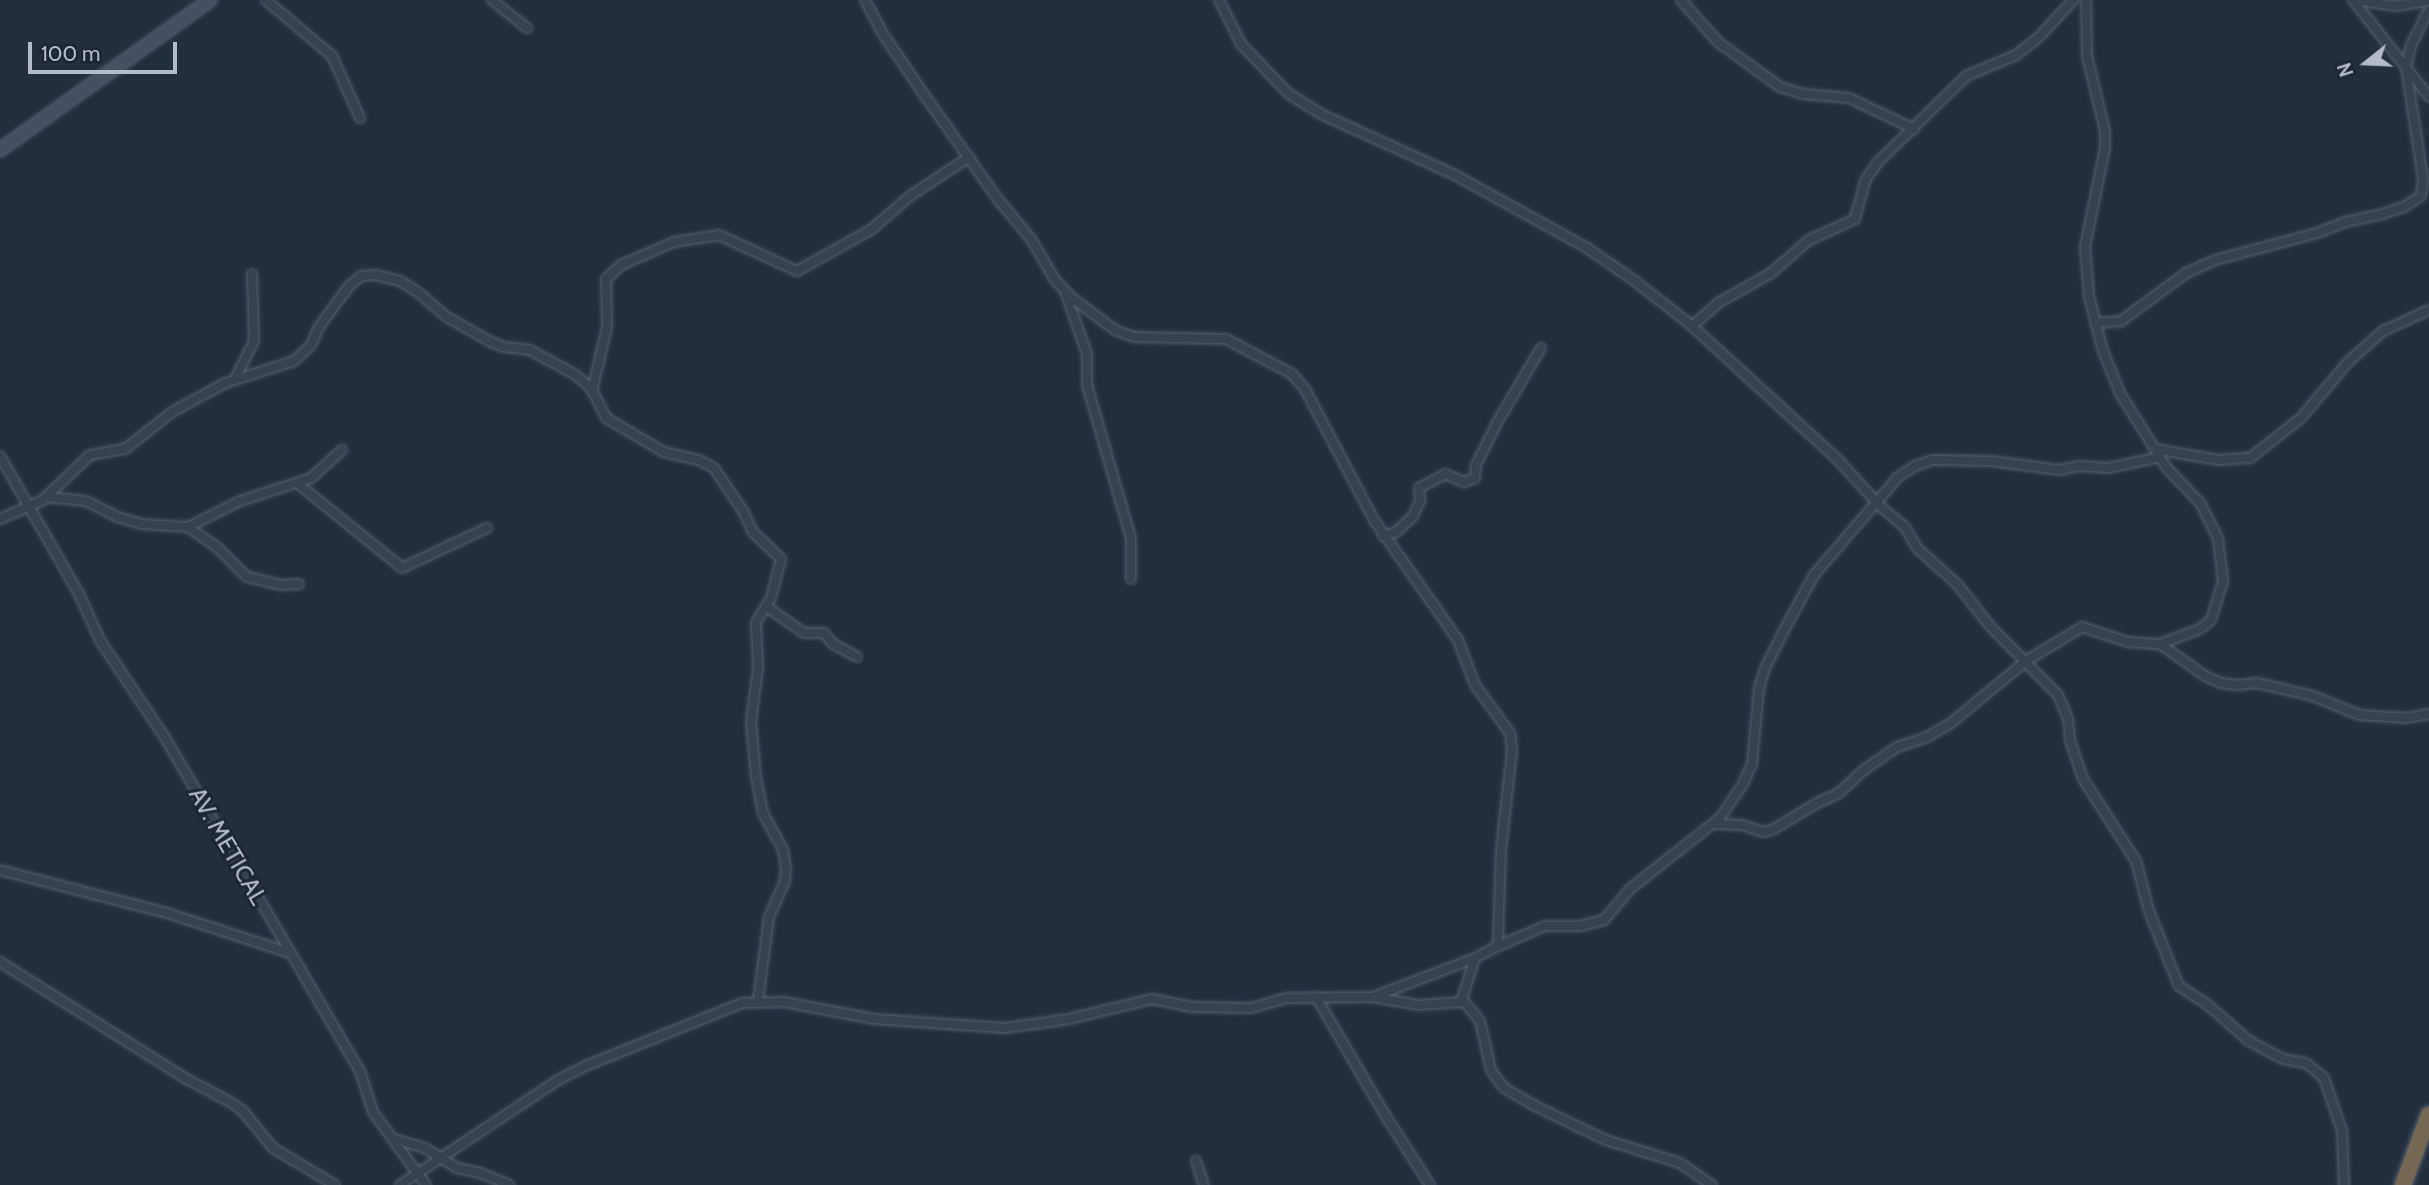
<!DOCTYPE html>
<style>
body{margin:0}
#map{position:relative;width:2429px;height:1185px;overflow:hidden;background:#242f3e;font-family:Cabin,sans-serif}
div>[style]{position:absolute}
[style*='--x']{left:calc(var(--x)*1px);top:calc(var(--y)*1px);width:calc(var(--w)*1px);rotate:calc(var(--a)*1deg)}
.roads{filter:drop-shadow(0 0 2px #565f6c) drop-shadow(0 0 2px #565f6c)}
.street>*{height:8px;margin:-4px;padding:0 4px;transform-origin:4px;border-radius:4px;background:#38414e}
.secondary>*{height:12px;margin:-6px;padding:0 6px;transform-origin:6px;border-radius:6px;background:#465061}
.highway>*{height:16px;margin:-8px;padding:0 8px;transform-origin:8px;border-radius:8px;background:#746855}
span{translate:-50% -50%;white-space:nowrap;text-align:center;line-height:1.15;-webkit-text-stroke:6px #1d2633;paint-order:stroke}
.street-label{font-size:24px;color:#b4bcc9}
.north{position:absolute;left:2331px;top:28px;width:70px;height:70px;-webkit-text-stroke:5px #1d2633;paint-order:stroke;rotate:252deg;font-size:19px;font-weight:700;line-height:28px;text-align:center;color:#b4bcc9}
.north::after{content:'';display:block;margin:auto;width:24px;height:32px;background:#b4bcc9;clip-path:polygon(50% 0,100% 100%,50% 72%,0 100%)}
.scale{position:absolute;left:28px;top:42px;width:149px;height:32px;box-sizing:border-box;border:4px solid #b4bcc9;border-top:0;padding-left:9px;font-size:21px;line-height:24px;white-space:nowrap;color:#b4bcc9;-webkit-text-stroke:5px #1d2633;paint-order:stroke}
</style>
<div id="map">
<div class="roads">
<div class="street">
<div style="--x:266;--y:0;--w:87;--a:40.3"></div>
<div style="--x:332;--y:56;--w:68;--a:65.7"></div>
<div style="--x:492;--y:0;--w:45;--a:38.7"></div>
<div style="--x:1219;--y:0;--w:49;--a:63.4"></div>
<div style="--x:1241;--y:44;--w:69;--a:46.2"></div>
<div style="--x:1289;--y:94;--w:40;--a:32"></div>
<div style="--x:1323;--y:115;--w:145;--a:24.4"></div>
<div style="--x:1455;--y:175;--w:151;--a:28.9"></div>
<div style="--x:1587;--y:248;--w:58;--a:34.5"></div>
<div style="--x:1635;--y:281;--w:73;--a:38.3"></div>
<div style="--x:1692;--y:326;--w:198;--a:42.5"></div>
<div style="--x:1838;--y:460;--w:65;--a:47.5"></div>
<div style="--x:1882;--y:508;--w:30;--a:40"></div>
<div style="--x:1905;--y:527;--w:24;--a:60"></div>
<div style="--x:1917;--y:548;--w:54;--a:42"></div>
<div style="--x:1957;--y:584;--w:55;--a:51.7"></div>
<div style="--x:1991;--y:627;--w:95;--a:45.4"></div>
<div style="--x:2058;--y:695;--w:25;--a:67"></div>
<div style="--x:2068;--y:718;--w:22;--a:85"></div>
<div style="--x:2070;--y:740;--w:41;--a:71.6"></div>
<div style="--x:2083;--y:779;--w:98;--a:57.1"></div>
<div style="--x:2136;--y:861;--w:52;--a:75.4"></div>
<div style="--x:2149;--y:911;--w:81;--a:68.2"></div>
<div style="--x:2179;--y:986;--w:35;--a:33"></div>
<div style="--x:2208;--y:1005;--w:55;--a:41.3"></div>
<div style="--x:2249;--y:1041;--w:38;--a:28"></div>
<div style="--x:2283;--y:1059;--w:23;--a:10"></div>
<div style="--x:2306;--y:1063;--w:23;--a:40"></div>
<div style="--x:2324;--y:1078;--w:56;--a:71.2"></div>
<div style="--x:2342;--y:1131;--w:54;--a:87.9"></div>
<div style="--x:1681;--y:0;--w:56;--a:48.6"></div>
<div style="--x:1718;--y:42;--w:77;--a:36"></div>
<div style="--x:1780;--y:87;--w:24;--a:17"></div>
<div style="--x:1803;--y:94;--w:46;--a:5"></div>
<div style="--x:1849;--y:98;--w:72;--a:25.5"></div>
<div style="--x:2353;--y:0;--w:123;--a:51.9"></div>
<div style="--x:2357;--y:0;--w:39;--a:9"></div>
<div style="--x:2396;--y:6;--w:33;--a:-9"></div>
<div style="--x:1066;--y:294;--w:64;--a:70.7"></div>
<div style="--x:1087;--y:354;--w:31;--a:90"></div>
<div style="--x:1087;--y:385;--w:159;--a:74"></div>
<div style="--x:1131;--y:538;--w:41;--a:90"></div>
<div style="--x:2095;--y:323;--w:26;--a:-4"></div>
<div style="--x:2121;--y:321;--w:81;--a:-36.4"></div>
<div style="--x:2186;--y:273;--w:32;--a:-24"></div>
<div style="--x:2215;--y:260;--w:106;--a:-14.8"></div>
<div style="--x:2317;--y:233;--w:30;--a:-21"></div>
<div style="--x:2345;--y:222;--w:38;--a:-12"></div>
<div style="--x:2382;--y:214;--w:23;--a:-18"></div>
<div style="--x:2404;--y:207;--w:20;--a:-33"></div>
<div style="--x:2421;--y:196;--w:17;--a:-83"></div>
<div style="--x:2423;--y:179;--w:113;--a:-98.6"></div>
<div style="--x:2406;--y:67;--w:23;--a:-77"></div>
<div style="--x:2411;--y:45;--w:39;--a:-63"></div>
<div style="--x:1692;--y:326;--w:35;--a:-41"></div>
<div style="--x:1718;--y:303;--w:61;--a:-29.5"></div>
<div style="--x:1771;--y:273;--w:50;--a:-41"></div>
<div style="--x:1809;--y:240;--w:51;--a:-24.5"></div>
<div style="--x:1855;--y:219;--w:39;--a:-75"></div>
<div style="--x:1865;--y:181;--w:23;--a:-56"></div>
<div style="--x:1878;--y:162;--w:123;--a:-44.3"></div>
<div style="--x:1966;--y:76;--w:54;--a:-22.8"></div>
<div style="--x:2016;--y:55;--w:31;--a:-38"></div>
<div style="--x:2040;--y:36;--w:49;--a:-47.5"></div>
<div style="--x:235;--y:379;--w:42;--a:-63.4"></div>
<div style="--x:254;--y:341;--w:67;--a:-91.7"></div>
<div style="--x:592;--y:391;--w:66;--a:-76.8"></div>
<div style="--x:607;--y:327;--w:48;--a:-91.2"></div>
<div style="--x:606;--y:279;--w:21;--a:-43"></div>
<div style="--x:621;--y:265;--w:58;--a:-23.5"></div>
<div style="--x:674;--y:242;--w:46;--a:-8.8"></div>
<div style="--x:719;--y:235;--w:86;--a:24.8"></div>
<div style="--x:797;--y:271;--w:86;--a:-29.2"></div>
<div style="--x:872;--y:229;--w:50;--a:-41"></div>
<div style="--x:910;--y:196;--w:71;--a:-33.5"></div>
<div style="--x:2155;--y:449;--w:64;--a:9.9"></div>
<div style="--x:2218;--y:460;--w:32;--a:-4"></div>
<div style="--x:2250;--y:458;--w:65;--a:-38.1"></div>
<div style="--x:2301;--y:418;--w:73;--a:-50"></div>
<div style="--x:2348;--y:362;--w:47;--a:-41.5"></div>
<div style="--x:2383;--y:331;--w:51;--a:-24.5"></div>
<div style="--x:0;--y:456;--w:157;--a:60.2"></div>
<div style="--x:78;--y:592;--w:55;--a:65.3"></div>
<div style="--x:101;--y:642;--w:113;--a:56.2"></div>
<div style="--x:164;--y:736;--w:388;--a:59.7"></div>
<div style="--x:360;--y:1071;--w:43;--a:72.4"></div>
<div style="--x:373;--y:1112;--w:90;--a:54"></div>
<div style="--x:297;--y:483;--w:135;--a:39"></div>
<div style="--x:402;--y:568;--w:94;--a:-25.2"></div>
<div style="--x:46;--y:497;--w:40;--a:5.7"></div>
<div style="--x:86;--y:501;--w:35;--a:27"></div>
<div style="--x:117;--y:517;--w:25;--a:16"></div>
<div style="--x:141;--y:524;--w:47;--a:3.7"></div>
<div style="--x:188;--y:527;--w:35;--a:35"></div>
<div style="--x:217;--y:547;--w:42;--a:45"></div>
<div style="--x:247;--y:577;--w:36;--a:13"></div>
<div style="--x:282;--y:585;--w:17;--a:-3"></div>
<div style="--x:0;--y:519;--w:47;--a:-23.8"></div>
<div style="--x:43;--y:500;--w:65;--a:-43.8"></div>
<div style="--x:90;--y:455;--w:36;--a:-10"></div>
<div style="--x:125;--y:449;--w:60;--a:-38.2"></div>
<div style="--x:172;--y:412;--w:60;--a:-28.7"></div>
<div style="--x:225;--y:383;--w:72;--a:-17.7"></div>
<div style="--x:294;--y:361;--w:23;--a:-43"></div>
<div style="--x:311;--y:345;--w:20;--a:-66"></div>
<div style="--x:319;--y:327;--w:51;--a:-53.8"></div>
<div style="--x:349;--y:286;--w:16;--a:-40"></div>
<div style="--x:361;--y:276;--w:15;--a:-4"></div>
<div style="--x:376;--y:275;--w:25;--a:14"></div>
<div style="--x:400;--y:281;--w:22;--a:32"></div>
<div style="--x:419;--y:293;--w:37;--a:41"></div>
<div style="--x:447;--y:317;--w:48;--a:29.7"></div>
<div style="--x:489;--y:341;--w:15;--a:23"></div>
<div style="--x:503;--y:347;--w:27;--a:6"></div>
<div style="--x:530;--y:350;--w:50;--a:28.6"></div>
<div style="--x:574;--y:374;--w:22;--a:39"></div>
<div style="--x:591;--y:388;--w:34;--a:63"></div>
<div style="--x:606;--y:418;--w:67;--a:30.4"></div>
<div style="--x:664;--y:452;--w:36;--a:13"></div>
<div style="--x:699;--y:460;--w:17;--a:28"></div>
<div style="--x:714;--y:468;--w:52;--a:56"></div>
<div style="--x:743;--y:511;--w:23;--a:65"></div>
<div style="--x:753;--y:532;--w:39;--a:44"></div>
<div style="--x:781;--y:559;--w:40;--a:104.4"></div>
<div style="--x:771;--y:598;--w:28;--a:122"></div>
<div style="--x:756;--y:622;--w:46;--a:87.5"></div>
<div style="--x:758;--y:668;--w:54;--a:97.4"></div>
<div style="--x:751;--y:722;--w:55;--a:84.8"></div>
<div style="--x:756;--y:777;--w:37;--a:79"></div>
<div style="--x:763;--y:813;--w:42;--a:61.6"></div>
<div style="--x:783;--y:850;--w:17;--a:80"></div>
<div style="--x:786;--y:867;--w:14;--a:94"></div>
<div style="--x:785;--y:881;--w:39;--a:114"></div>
<div style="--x:769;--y:917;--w:85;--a:97.5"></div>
<div style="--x:188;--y:527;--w:58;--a:-26.6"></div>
<div style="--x:240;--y:501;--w:75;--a:-17.9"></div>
<div style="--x:311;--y:478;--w:42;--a:-42.1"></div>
<div style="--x:1383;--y:536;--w:14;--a:-17"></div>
<div style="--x:1396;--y:532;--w:23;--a:-43"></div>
<div style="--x:1413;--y:516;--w:17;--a:-65"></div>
<div style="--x:1420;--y:501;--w:13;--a:-94"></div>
<div style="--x:1419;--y:488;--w:30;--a:-28"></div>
<div style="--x:1445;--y:474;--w:21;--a:23"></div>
<div style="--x:1464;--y:482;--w:12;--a:-20"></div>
<div style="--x:1475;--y:478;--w:13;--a:-86"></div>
<div style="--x:1476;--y:465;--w:49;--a:-63.4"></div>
<div style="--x:1498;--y:421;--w:85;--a:-59.5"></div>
<div style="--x:767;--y:607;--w:45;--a:35.1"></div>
<div style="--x:804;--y:633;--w:20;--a:0"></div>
<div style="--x:824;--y:633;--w:14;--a:51"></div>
<div style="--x:833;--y:644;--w:27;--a:28"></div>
<div style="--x:2160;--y:644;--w:55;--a:35.4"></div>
<div style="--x:2205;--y:676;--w:17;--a:24"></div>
<div style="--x:2221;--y:683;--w:17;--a:7"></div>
<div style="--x:2238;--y:685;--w:19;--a:-6"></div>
<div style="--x:2257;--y:683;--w:57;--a:13.1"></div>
<div style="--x:2313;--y:696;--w:50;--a:22.4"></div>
<div style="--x:2359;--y:715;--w:47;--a:3.7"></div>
<div style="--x:2406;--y:718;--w:23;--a:-10"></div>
<div style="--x:1715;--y:824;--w:27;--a:2"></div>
<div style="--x:1742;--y:825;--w:23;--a:18"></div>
<div style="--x:1764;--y:832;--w:10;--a:-17"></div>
<div style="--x:1774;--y:829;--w:50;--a:-31.2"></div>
<div style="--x:1817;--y:803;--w:24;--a:-24"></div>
<div style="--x:1839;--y:793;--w:34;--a:-43"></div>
<div style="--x:1864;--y:770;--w:40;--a:-34.9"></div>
<div style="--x:1897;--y:747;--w:32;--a:-18"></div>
<div style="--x:1927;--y:737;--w:28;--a:-30"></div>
<div style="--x:1951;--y:723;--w:97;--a:-39.6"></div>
<div style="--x:2026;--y:661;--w:66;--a:-31.3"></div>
<div style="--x:2082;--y:627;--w:48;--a:18.1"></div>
<div style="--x:2128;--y:642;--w:32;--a:4"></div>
<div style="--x:2160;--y:644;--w:43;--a:-20.6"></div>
<div style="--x:2200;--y:629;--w:14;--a:-39"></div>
<div style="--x:2211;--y:620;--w:41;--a:-72.9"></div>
<div style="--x:2223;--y:581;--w:43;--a:-96.6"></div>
<div style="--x:2218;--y:538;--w:38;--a:-117"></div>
<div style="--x:2201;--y:504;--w:51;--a:-133.4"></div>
<div style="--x:2166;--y:467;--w:87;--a:-121.9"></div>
<div style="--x:2120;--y:393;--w:45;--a:-112"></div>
<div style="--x:2103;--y:351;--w:57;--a:-104.3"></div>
<div style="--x:2089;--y:296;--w:49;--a:-94.7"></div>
<div style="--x:2085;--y:247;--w:101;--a:-78.6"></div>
<div style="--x:2105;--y:148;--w:17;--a:-90"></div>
<div style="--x:2105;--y:131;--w:77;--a:-103.5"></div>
<div style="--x:2087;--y:56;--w:56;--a:-91"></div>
<div style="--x:0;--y:870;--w:172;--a:14.4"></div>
<div style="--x:167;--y:913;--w:129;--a:18"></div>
<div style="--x:1496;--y:947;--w:53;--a:-23.2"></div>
<div style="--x:1545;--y:926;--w:35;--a:0"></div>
<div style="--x:1580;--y:926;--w:25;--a:-14"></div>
<div style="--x:1604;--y:920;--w:40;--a:-50"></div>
<div style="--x:1630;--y:889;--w:115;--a:-38.3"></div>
<div style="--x:1720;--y:818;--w:41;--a:-55.9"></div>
<div style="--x:1743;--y:784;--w:22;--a:-66"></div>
<div style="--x:1752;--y:764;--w:76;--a:-84.7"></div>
<div style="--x:1759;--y:688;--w:21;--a:-73"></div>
<div style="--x:1765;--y:668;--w:36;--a:-63"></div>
<div style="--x:1781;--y:636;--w:69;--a:-61.6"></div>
<div style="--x:1814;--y:575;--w:129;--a:-49.4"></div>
<div style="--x:1898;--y:477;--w:20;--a:-33"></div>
<div style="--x:1915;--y:466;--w:18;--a:-19"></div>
<div style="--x:1932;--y:460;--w:59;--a:1"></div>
<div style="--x:1991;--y:461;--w:69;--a:7.5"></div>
<div style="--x:2059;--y:470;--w:21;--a:-11"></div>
<div style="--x:2080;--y:466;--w:28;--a:4"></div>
<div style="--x:2108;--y:468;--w:53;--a:-11.9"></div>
<div style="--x:1475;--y:958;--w:43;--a:107.6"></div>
<div style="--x:1462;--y:999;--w:28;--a:51"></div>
<div style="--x:1480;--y:1021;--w:50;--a:77.3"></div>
<div style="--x:1491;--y:1070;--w:22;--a:54"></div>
<div style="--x:1504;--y:1088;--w:38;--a:30"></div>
<div style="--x:1537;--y:1107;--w:76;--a:25.6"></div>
<div style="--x:1606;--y:1140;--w:77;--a:17.3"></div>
<div style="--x:1680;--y:1163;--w:39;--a:35"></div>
<div style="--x:0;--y:962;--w:216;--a:32.1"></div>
<div style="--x:183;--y:1077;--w:55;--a:28"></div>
<div style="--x:232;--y:1103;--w:14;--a:36"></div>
<div style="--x:243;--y:1111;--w:48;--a:51"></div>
<div style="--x:273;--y:1148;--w:72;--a:30.8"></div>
<div style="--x:1316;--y:997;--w:131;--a:59.7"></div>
<div style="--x:1382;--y:1110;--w:89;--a:57.4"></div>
<div style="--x:1373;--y:997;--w:47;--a:9.9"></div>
<div style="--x:1419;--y:1005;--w:44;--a:-3.9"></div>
<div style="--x:395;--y:1139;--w:31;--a:17"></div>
<div style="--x:425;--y:1148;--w:38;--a:32"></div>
<div style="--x:457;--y:1168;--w:24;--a:12"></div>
<div style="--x:480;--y:1173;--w:32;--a:22"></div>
<div style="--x:1196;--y:1161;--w:25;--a:72"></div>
<div style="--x:400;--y:1185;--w:190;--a:-33.6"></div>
<div style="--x:558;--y:1080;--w:34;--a:-27"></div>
<div style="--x:588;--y:1065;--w:166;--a:-21.9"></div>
<div style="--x:742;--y:1003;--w:42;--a:-1.4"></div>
<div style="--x:784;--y:1002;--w:92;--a:10.7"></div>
<div style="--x:874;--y:1019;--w:131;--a:3.9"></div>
<div style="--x:1005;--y:1028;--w:65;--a:-8"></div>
<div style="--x:1069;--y:1019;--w:85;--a:-13.5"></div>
<div style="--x:1152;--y:999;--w:41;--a:11.3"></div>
<div style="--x:1192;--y:1007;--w:59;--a:1"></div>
<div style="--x:1251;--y:1008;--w:37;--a:-16"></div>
<div style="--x:1287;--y:998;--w:86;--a:-0.7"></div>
<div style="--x:1373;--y:997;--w:109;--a:-20.9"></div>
<div style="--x:1475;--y:958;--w:24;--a:-28"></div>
<div style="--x:1496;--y:947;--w:4;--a:-63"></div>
<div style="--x:1498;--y:943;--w:93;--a:-88.2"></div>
<div style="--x:1501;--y:850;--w:100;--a:-83.7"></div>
<div style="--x:1512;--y:751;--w:18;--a:-96"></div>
<div style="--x:1510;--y:733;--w:59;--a:-126.1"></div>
<div style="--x:1475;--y:685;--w:48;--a:-110.7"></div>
<div style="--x:1458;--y:640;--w:146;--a:-125"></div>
<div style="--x:1374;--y:520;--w:148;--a:-117.8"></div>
<div style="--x:1305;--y:389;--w:20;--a:-131"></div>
<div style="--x:1292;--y:374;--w:75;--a:-152.1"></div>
<div style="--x:1226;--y:339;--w:92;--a:-178.8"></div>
<div style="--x:1134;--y:337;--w:20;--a:-160"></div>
<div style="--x:1115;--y:330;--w:54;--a:-143.3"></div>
<div style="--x:1072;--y:298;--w:25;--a:-133"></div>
<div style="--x:1055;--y:280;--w:48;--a:-120.3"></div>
<div style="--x:1031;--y:239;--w:53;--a:-129.7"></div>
<div style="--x:997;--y:198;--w:128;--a:-125.2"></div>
<div style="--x:923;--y:93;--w:71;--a:-124.1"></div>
<div style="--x:883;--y:34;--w:38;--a:-118"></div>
</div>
<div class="secondary">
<div style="--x:0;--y:150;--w:258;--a:-35.5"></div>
</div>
<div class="highway">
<div style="--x:2403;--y:1185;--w:75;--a:-69.6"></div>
</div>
</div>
<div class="street-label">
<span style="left:228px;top:846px;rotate:60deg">AV. METICAL</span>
</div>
<div class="north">N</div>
<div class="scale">100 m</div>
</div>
